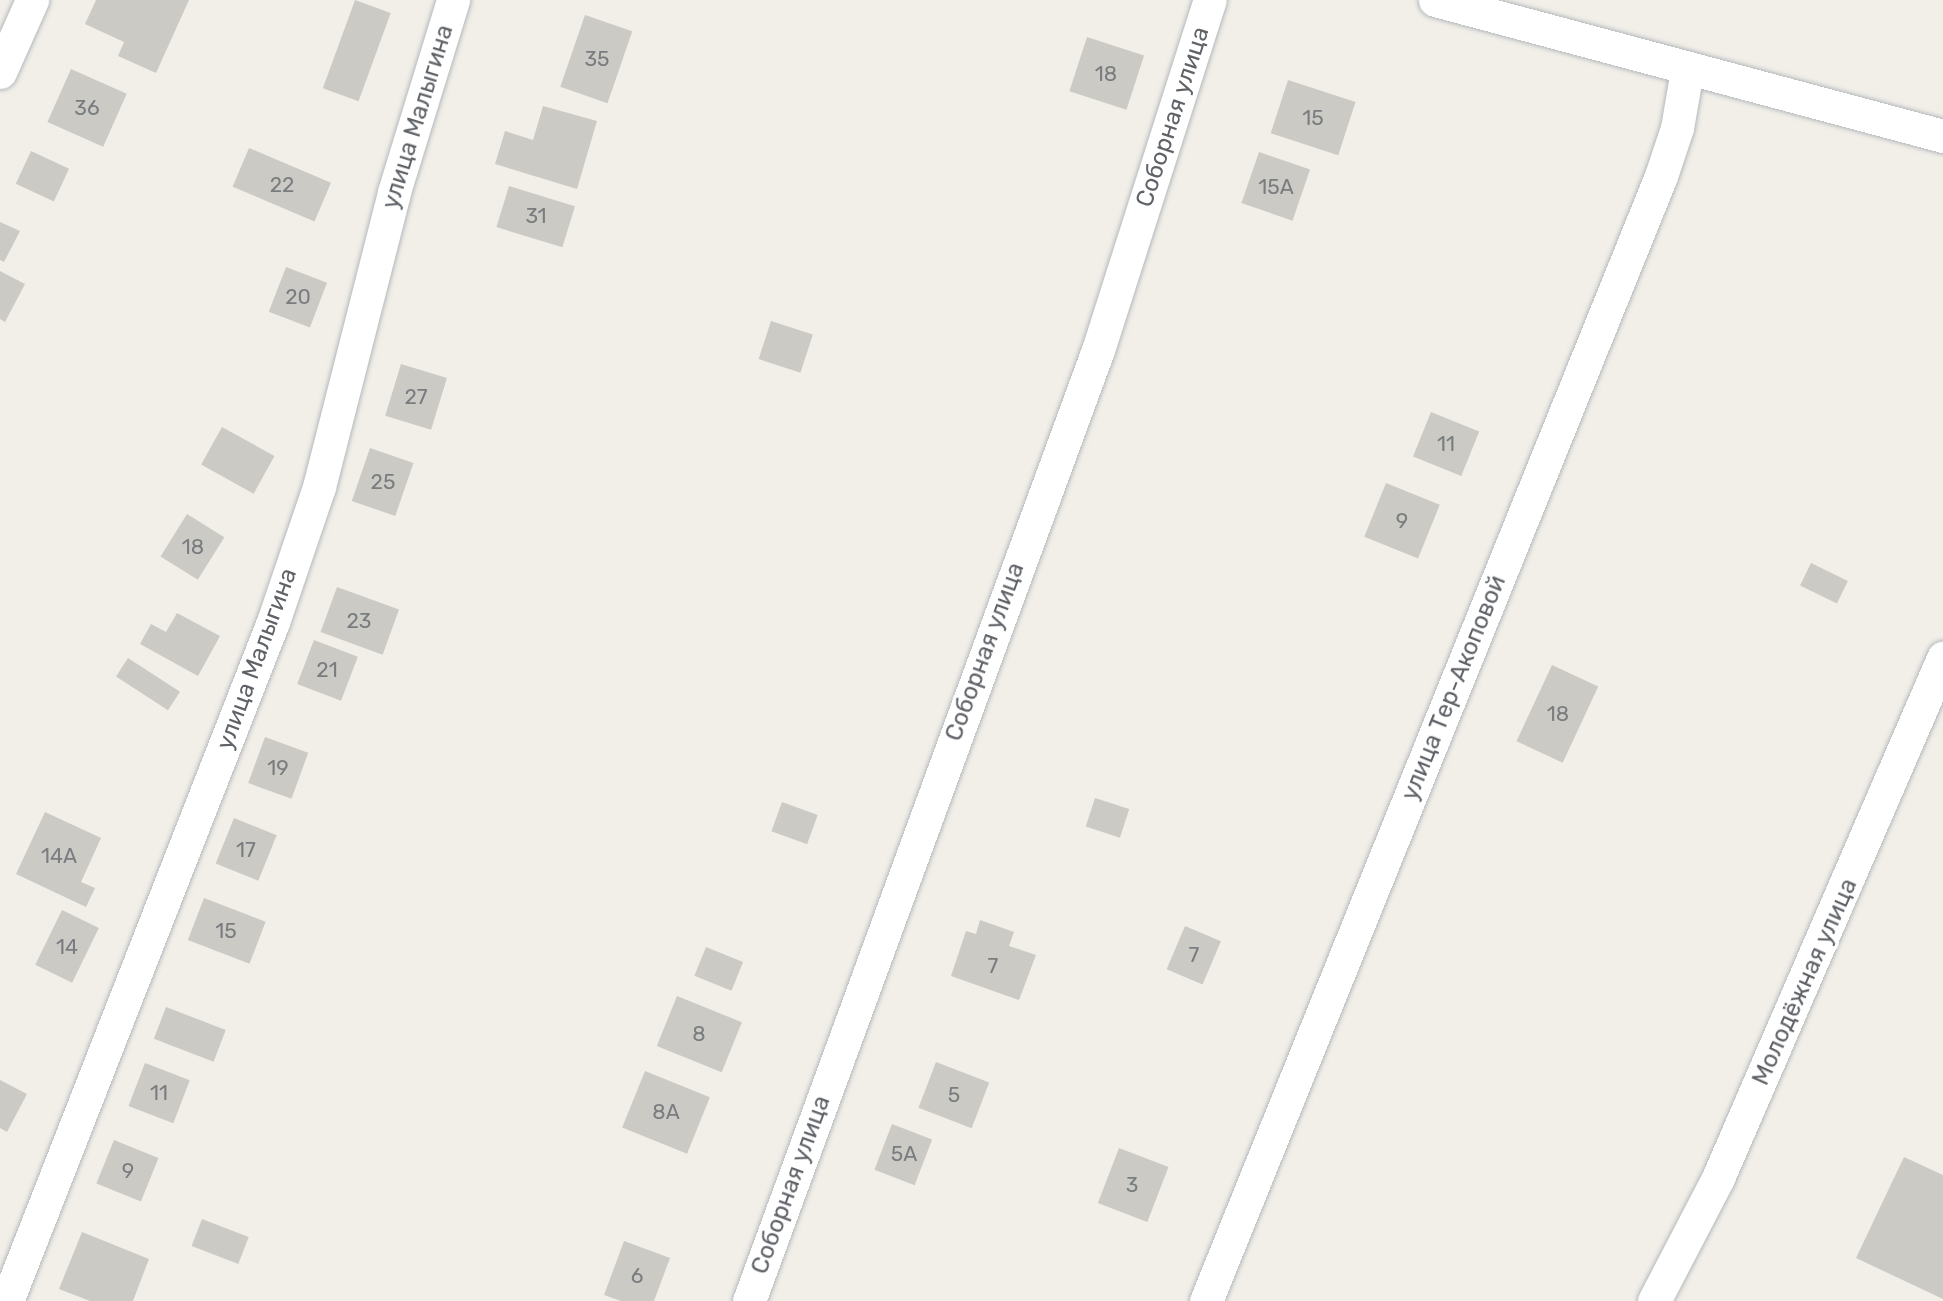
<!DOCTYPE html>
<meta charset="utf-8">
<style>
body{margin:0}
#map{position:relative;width:1943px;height:1301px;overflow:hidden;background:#f1efe8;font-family:Rubik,sans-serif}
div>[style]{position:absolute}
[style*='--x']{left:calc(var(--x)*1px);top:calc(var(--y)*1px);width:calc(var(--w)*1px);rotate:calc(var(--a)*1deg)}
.building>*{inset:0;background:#cccac5;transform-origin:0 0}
.roads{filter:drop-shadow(0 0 2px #b5b8bc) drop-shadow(0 0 2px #b5b8bc)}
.street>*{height:33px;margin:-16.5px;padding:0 16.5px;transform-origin:16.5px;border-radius:16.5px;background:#fff}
span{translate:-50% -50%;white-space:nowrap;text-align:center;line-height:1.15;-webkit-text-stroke:7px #fff;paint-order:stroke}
.number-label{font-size:21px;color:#7a7d7f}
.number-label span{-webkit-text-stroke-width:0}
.street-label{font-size:24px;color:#5f6368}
</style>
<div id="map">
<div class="building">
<div style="clip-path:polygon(96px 0,189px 0,156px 73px,118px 56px,124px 42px,85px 24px)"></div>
<div style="left:355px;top:0;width:38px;height:94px;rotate:20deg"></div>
<div style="left:585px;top:15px;width:50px;height:76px;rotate:19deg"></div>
<div style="left:1087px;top:37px;width:60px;height:57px;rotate:18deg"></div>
<div style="left:71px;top:69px;width:61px;height:58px;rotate:24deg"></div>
<div style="left:1288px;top:80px;width:71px;height:56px;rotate:18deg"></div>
<div style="clip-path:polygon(543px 106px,597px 121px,577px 189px,495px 164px,505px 131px,533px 140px)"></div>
<div style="left:249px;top:148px;width:89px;height:42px;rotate:23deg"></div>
<div style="left:31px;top:151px;width:42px;height:36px;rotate:25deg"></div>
<div style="left:1259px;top:152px;width:54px;height:54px;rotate:19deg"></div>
<div style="left:509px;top:186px;width:69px;height:43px;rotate:17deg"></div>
<div style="clip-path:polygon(0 222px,20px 231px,4px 262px,0 260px)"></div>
<div style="left:286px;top:267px;width:44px;height:48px;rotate:21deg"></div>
<div style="clip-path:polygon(0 271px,25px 284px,5px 322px,0 319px)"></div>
<div style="left:771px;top:321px;width:44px;height:40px;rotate:18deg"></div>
<div style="left:401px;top:364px;width:48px;height:54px;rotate:17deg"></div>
<div style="left:1431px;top:412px;width:52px;height:48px;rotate:22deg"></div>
<div style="left:222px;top:427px;width:60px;height:43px;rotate:29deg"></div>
<div style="left:370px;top:448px;width:46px;height:56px;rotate:19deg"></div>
<div style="left:1386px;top:483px;width:58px;height:58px;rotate:22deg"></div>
<div style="left:187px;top:514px;width:44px;height:50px;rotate:32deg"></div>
<div style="left:1811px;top:563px;width:41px;height:25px;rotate:26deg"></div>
<div style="left:337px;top:587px;width:66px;height:48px;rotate:20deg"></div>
<div style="clip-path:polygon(177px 613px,220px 636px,198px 676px,140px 644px,151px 624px,166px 632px)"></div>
<div style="left:314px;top:640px;width:47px;height:47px;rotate:21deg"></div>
<div style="left:128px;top:658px;width:62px;height:22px;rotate:33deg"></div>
<div style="left:1552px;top:665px;width:51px;height:84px;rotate:25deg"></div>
<div style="left:265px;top:737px;width:46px;height:49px;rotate:20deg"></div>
<div style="left:1095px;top:798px;width:36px;height:30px;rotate:18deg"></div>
<div style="left:782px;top:802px;width:38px;height:31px;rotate:20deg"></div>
<div style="clip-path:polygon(45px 812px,101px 838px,81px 882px,95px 888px,86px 907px,16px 874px)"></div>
<div style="left:234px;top:818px;width:46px;height:49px;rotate:22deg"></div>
<div style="left:204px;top:898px;width:66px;height:45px;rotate:21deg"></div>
<div style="left:62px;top:910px;width:41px;height:61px;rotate:26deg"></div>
<div style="clip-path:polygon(980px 920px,1014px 932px,1009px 946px,1036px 955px,1019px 1000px,951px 976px,966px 931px,976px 934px)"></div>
<div style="left:1185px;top:926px;width:39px;height:47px;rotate:23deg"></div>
<div style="left:706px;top:947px;width:40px;height:31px;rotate:22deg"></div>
<div style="left:677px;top:996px;width:70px;height:54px;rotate:22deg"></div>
<div style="left:166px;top:1007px;width:64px;height:34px;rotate:21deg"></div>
<div style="left:936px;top:1062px;width:57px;height:49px;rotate:21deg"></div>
<div style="left:145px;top:1063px;width:48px;height:46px;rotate:21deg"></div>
<div style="left:645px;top:1071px;width:70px;height:61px;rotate:22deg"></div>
<div style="clip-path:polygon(0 1080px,27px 1094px,7px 1132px,0 1128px)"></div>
<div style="left:892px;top:1124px;width:43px;height:49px;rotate:21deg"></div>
<div style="left:114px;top:1140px;width:48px;height:47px;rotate:22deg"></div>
<div style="left:1119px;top:1148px;width:53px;height:59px;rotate:21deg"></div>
<div style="clip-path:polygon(1904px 1157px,1943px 1175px,1943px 1299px,1856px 1258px)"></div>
<div style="left:202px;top:1219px;width:50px;height:29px;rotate:21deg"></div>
<div style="clip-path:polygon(82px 1232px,149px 1259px,133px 1301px,90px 1301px,59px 1289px)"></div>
<div style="clip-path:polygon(624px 1241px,670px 1258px,654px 1301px,621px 1301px,604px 1295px)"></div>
</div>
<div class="roads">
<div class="street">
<div style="--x:1435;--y:0;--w:526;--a:14.99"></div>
<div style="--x:0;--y:72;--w:79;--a:-66"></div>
<div style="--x:7;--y:1301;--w:729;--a:-68.61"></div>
<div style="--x:273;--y:622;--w:143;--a:-71.2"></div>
<div style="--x:319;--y:487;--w:304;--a:-75.7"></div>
<div style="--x:394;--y:192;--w:201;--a:-72.9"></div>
<div style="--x:749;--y:1301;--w:1013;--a:-69.85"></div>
<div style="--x:1098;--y:350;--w:367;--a:-72.3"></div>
<div style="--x:1206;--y:1301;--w:1214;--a:-67.98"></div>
<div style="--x:1661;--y:176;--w:51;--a:-71.6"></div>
<div style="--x:1677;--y:128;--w:59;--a:-80.2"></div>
<div style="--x:1654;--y:1301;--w:139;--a:-62.5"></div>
<div style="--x:1718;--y:1178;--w:567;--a:-66.6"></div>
</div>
</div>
<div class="number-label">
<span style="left:597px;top:59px">35</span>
<span style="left:1106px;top:74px">18</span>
<span style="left:87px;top:108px">36</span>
<span style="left:1313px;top:118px">15</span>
<span style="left:282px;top:185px">22</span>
<span style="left:1276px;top:187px">15А</span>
<span style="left:536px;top:216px">31</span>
<span style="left:298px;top:297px">20</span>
<span style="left:416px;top:397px">27</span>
<span style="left:1446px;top:444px">11</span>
<span style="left:383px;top:482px">25</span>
<span style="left:1402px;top:521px">9</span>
<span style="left:193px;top:547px">18</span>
<span style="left:359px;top:621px">23</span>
<span style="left:327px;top:670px">21</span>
<span style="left:1558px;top:714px">18</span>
<span style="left:278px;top:768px">19</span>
<span style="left:246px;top:850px">17</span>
<span style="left:59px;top:856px">14А</span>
<span style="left:226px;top:931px">15</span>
<span style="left:67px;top:947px">14</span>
<span style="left:1194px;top:955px">7</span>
<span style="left:993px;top:966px">7</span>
<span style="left:699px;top:1034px">8</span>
<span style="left:159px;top:1093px">11</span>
<span style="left:954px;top:1095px">5</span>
<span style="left:666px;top:1112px">8А</span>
<span style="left:904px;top:1154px">5А</span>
<span style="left:128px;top:1171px">9</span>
<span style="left:1132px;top:1185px">3</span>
<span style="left:637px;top:1276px">6</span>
</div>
<div class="street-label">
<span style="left:418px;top:117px;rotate:-73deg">улица Малыгина</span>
<span style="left:1173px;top:117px;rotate:-72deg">Соборная улица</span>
<span style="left:985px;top:652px;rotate:-70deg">Соборная улица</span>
<span style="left:257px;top:659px;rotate:-70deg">улица Малыгина</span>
<span style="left:1454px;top:688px;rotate:-68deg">улица Тер-Акоповой</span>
<span style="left:1805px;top:982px;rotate:-66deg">Молодёжная улица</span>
<span style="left:791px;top:1185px;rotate:-70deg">Соборная улица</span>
</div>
</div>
